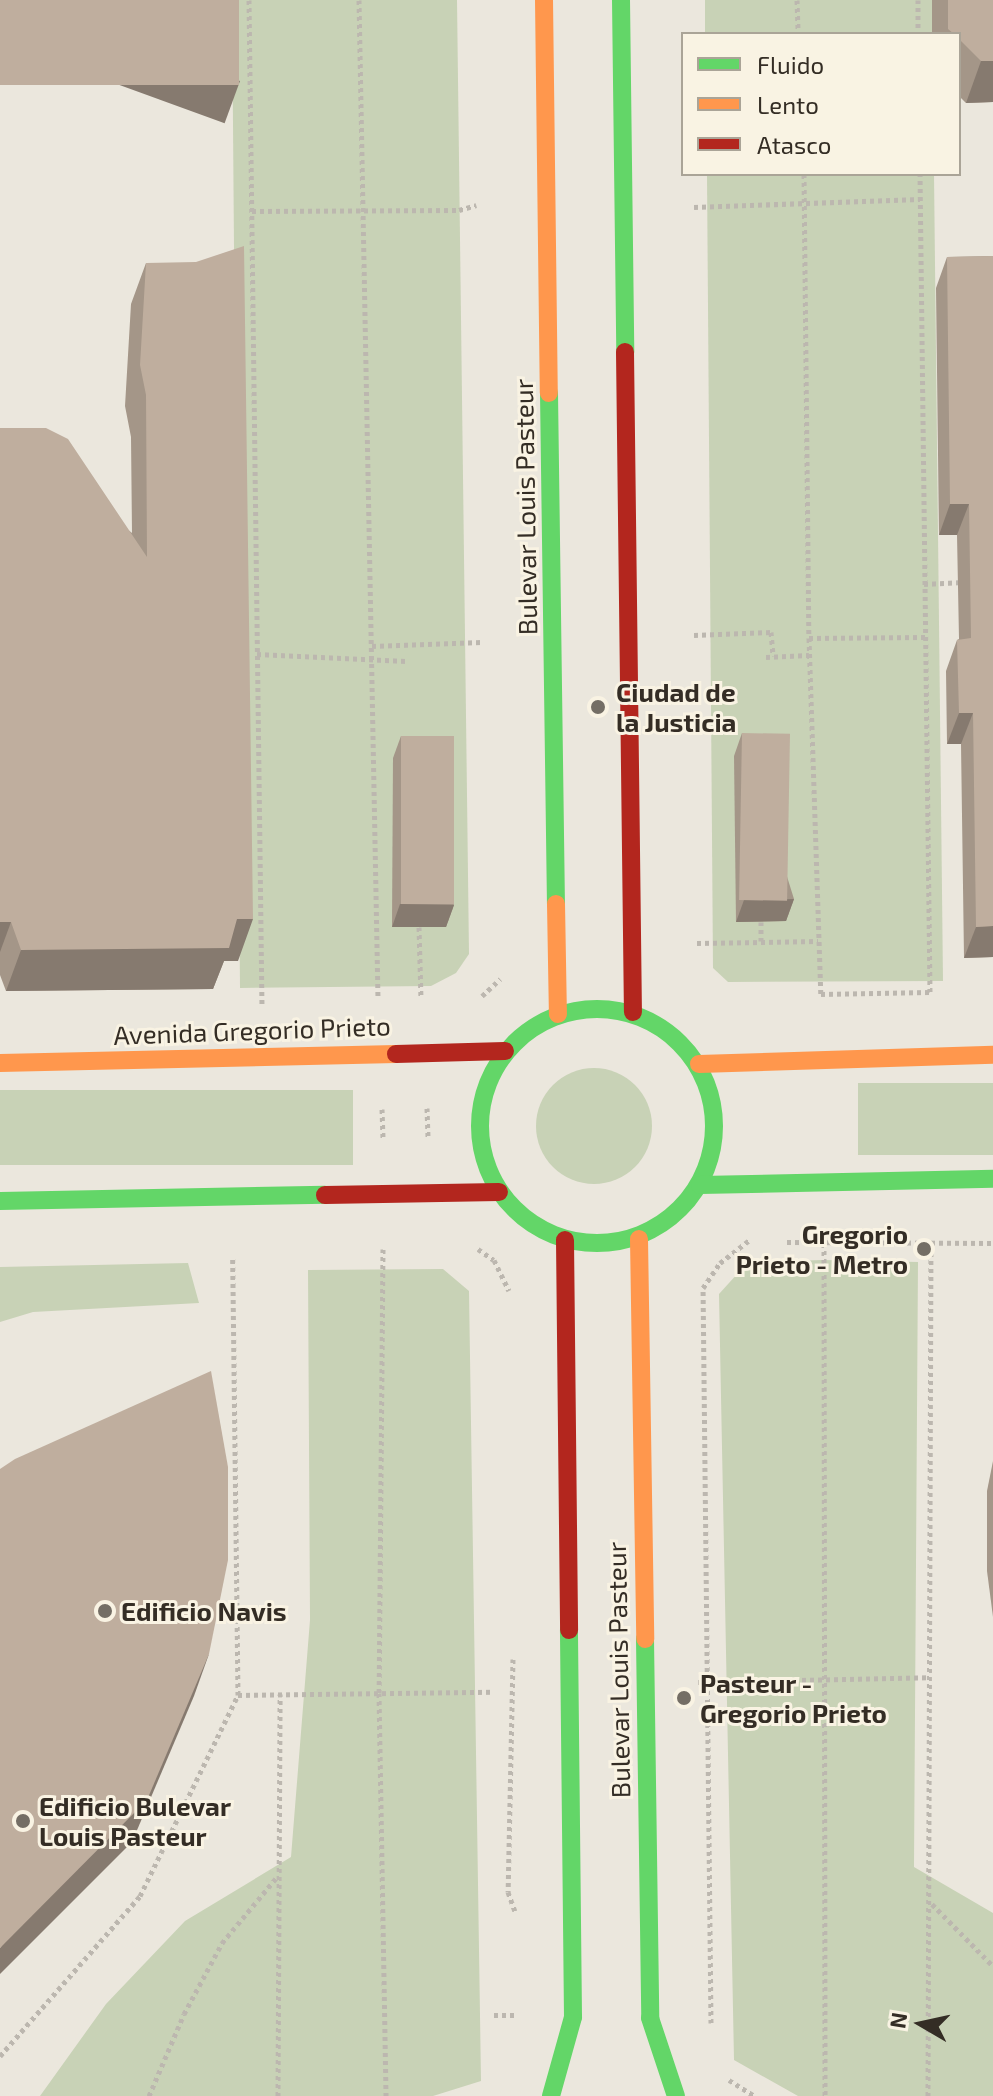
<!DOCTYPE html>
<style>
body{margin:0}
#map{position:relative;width:993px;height:2096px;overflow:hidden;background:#ebe7dd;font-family:"Exo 2",sans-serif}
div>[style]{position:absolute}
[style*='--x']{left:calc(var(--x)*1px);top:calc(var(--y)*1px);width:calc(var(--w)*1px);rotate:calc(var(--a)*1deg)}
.green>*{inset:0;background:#c8d2b6;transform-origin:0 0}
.round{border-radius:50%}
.path>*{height:5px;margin-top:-2.5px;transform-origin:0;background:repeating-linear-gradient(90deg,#bcb7af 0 4px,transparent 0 8px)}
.fast>*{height:18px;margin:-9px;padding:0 9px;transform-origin:9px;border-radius:9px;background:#63d668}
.fast>.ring{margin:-9px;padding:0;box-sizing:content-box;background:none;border:18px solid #63d668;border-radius:50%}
.slow>*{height:18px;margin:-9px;padding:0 9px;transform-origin:9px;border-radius:9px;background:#ff974d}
.jam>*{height:18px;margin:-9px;padding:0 9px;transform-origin:9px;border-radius:9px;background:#b3261e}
.wall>*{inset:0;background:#a49688}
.shaded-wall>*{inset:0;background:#867a6f;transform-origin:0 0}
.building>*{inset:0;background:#bfae9e;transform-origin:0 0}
.dots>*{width:22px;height:22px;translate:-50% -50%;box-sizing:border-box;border:4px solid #f9f3e3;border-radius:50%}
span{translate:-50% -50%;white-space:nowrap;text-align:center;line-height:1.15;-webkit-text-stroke:6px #f9f3e3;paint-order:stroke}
.street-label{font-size:26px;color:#342d25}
.poi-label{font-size:26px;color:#342d25;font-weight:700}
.left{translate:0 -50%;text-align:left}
.right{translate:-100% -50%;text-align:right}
.legend{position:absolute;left:681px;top:32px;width:280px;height:144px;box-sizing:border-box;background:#f9f3e3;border:2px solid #aaa497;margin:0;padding:10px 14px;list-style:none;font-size:24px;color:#342d25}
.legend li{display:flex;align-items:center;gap:16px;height:40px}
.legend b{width:40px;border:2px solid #aaa497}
.north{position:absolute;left:881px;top:1984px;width:80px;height:80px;-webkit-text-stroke:6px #f9f3e3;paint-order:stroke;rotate:279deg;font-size:22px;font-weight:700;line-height:32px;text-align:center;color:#342d25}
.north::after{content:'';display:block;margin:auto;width:28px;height:36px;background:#342d25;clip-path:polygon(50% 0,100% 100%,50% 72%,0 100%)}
</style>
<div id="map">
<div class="green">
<div style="clip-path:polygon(232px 0,457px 0,469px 954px,456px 973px,431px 986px,240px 988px)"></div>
<div style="left:705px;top:0;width:227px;height:34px"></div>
<div style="clip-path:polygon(707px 174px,934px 174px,943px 981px,728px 982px,713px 968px)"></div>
<div class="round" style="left:536px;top:1068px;width:116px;height:116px"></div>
<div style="left:993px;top:1083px;width:72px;height:135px;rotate:90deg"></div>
<div style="left:353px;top:1090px;width:75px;height:353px;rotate:90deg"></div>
<div style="clip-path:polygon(823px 1260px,918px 1262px,914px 1867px,993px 1913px,993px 2096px,798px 2096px,734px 2060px,719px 1294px,748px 1262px)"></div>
<div style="clip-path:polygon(188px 1263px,199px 1303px,33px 1312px,0 1322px,0 1267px)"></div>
<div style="clip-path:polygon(443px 1269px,469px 1291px,481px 2081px,433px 2096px,40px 2096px,106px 2004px,185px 1921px,291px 1857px,310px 1620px,308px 1270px)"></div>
</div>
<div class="path">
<div style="--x:249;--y:0;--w:1004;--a:89.26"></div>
<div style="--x:359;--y:0;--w:999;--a:88.91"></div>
<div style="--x:797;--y:0;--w:34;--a:88"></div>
<div style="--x:918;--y:0;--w:34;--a:90"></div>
<div style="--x:804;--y:174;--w:464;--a:89.4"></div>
<div style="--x:809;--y:638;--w:356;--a:88.1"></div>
<div style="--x:821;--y:994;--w:109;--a:-1.1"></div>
<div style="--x:930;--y:992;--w:818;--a:-90.7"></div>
<div style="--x:694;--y:207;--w:226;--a:-2"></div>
<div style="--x:252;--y:211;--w:207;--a:-0.3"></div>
<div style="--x:459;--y:210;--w:18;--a:-16"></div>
<div style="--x:924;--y:584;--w:40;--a:-2.9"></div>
<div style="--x:694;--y:635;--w:77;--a:-2.2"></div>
<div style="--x:771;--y:632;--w:24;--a:85"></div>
<div style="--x:809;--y:638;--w:116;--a:-0.5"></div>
<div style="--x:372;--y:646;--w:110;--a:-2.1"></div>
<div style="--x:257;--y:654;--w:149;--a:2.7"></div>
<div style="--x:766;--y:657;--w:43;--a:-2.7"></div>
<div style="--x:761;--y:922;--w:19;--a:90"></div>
<div style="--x:419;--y:927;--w:71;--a:88.4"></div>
<div style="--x:697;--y:943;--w:121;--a:-0.9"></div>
<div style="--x:482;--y:996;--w:25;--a:-43"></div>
<div style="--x:427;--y:1108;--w:30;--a:88"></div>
<div style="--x:382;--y:1109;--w:30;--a:88"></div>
<div style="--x:787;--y:1242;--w:206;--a:0.3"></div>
<div style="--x:824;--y:1243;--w:853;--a:89.93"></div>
<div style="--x:383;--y:1249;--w:444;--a:90.5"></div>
<div style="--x:379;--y:1693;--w:403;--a:89"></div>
<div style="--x:478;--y:1249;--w:19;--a:35"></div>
<div style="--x:494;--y:1260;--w:34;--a:64"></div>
<div style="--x:513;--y:1659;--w:233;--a:91.2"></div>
<div style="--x:508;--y:1892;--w:20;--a:70"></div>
<div style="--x:698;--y:1682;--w:231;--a:-1.2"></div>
<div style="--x:238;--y:1695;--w:256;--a:-0.7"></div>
<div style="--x:932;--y:1904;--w:87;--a:45.5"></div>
<div style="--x:494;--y:2015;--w:23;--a:0"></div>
<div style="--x:711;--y:2023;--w:735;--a:-90.62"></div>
<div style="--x:703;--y:1288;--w:30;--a:-56"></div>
<div style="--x:720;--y:1263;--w:37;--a:-38"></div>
<div style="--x:0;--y:2056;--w:213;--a:-48.8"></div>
<div style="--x:140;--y:1896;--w:224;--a:-64"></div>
<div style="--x:238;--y:1695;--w:439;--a:-90.7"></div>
<div style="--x:729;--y:2080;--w:31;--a:32"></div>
<div style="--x:149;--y:2096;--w:89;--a:-66.9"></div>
<div style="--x:184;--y:2014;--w:81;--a:-61.8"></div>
<div style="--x:222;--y:1943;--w:86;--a:-50.2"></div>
<div style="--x:278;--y:2096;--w:402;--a:-89.7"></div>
<div style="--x:928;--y:2096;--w:852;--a:-89.8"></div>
</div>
<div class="fast">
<div style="--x:621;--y:0;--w:352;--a:89.3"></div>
<div style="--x:549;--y:393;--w:511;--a:89.22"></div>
<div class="ring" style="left:480px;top:1009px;width:216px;height:216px"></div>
<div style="--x:700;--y:1185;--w:293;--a:-1.2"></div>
<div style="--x:0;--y:1201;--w:325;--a:-1.1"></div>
<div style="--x:645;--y:1639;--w:379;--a:89.2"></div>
<div style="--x:650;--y:2018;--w:82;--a:71.6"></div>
<div style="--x:551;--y:2096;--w:82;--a:-74.4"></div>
<div style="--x:573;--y:2017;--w:387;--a:-90.6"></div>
</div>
<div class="slow">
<div style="--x:544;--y:0;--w:393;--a:89.3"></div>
<div style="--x:556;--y:904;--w:110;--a:89"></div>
<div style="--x:0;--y:1063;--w:396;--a:-1.3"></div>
<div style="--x:699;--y:1064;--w:294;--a:-1.8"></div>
<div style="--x:639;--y:1239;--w:400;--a:89.1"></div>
</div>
<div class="jam">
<div style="--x:625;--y:352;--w:660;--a:89.31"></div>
<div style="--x:396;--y:1054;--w:109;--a:-1.6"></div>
<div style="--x:325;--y:1195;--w:174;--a:-1"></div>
<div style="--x:565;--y:1240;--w:390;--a:89.4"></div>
</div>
<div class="wall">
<div style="clip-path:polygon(932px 0,993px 0,993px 102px,966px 103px,959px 96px,959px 34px,932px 34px)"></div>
<div style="clip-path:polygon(993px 256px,993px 957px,964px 958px,961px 744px,947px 744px,946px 671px,957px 640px,959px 639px,957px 535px,939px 535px,936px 288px,947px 257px)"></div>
<div style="clip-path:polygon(146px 263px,238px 961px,224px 961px,213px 989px,6px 991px,0 975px,0 428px,132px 533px,131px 437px,125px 406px,131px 304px)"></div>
<div style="clip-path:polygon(742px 733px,794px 899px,786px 921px,736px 922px,734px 756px)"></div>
<div style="clip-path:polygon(401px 736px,454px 905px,446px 927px,392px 927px,393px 758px)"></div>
<div style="clip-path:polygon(993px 1461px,993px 1617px,987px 1571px,987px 1491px)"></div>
</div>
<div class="shaded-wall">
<div style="clip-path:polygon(981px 61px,993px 61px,993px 102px,966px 103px)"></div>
<div style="left:240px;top:81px;width:45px;height:240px;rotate:110deg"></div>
<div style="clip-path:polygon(950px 504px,969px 504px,957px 535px,939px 535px)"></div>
<div style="clip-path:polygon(959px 713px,973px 713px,961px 744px,947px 744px)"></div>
<div style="clip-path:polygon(794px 899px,786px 921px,736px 922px,744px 900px)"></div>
<div style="clip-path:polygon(400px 904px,454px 905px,446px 927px,392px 927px)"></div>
<div style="clip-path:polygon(237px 919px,253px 919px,238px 961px,224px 961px,213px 989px,6px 991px,21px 950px)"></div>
<div style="clip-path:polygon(0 922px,11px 922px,0 952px)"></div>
<div style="clip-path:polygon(993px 926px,993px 957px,964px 958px,976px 927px)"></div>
<div style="clip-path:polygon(209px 1654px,194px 1696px,132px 1842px,0 1974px,0 1948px)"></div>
</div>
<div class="building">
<div style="left:0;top:0;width:239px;height:85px"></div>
<div style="clip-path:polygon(948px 0,993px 0,993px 61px,981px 61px,959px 39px,959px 34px,954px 34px,948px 29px)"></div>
<div style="clip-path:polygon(244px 246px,253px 919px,237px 919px,229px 948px,21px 950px,11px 922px,0 922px,0 428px,46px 428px,68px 439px,147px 557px,146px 395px,140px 365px,146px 263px,196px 262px)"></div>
<div style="clip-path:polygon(993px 256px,993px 926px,976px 927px,973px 713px,959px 713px,957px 640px,971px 638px,969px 504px,950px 504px,947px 257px)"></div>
<div style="left:742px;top:733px;width:48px;height:167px;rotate:1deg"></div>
<div style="left:401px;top:736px;width:53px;height:168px"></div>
<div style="clip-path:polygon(211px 1371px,228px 1467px,228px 1560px,209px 1654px,147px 1800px,0 1948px,0 1469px,15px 1459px)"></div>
</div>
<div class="dots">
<div style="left:598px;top:707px;background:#746e65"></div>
<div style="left:924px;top:1249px;background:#746e65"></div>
<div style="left:105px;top:1611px;background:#746e65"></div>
<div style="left:684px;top:1698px;background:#746e65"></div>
<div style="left:23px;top:1821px;background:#746e65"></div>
</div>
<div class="street-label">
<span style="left:525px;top:507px;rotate:-91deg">Bulevar Louis Pasteur</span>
<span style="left:252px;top:1030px;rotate:-2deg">Avenida Gregorio Prieto</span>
<span style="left:618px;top:1670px;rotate:-91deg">Bulevar Louis Pasteur</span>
</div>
<div class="poi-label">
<span class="left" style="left:616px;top:707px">Ciudad de<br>la Justicia</span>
<span class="right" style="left:908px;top:1249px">Gregorio<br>Prieto - Metro</span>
<span class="left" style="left:121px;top:1611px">Edificio Navis</span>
<span class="left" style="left:700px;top:1698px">Pasteur -<br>Gregorio Prieto</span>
<span class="left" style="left:39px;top:1821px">Edificio Bulevar<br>Louis Pasteur</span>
</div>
<ul class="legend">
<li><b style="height:10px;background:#63d668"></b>Fluido</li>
<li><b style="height:10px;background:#ff974d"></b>Lento</li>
<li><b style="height:10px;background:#b3261e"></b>Atasco</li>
</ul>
<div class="north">N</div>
</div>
